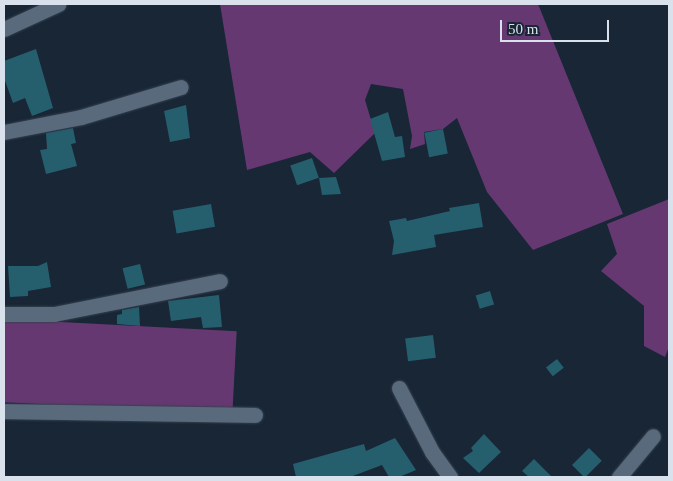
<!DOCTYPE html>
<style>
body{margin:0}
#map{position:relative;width:673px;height:481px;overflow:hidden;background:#182636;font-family:"Times New Roman",serif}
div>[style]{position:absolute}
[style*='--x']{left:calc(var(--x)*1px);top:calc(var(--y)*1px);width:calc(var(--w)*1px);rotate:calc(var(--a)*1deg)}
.green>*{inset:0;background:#663872;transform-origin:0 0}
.building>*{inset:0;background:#255f6e;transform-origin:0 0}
.roads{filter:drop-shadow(0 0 1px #36414f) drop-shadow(0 0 1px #36414f)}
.minor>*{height:15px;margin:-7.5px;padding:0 7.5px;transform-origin:7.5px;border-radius:7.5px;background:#5a6a7d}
span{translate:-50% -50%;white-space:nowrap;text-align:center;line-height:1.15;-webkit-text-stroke:5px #182636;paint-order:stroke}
.frame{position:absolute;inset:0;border:5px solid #d8e1ec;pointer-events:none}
.scale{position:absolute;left:500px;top:20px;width:109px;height:22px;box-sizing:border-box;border:2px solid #d8e1ec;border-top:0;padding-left:6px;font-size:15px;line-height:18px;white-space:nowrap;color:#d8e1ec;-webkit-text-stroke:4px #182636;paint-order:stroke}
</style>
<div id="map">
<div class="green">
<div style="clip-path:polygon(220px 4px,538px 4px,623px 214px,533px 250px,487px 192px,457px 118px,443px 129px,424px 132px,425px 144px,410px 149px,412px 136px,403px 89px,371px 84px,365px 100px,375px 133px,334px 173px,310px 152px,247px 170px)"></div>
<div style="clip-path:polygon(669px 199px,669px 347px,665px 357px,644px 346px,644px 306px,601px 271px,617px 254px,607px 224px)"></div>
<div style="left:4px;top:319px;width:233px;height:83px;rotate:3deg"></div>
</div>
<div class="building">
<div style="clip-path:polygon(36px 49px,53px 108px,32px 116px,25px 98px,13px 103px,4px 78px,4px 61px)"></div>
<div style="clip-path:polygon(186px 105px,190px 138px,170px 142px,164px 111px)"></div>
<div style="clip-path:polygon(388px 112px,395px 137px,402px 136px,405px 157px,382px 161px,370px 119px)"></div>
<div style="clip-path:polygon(73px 128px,76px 143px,71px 144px,77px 166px,46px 174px,40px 150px,47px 149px,46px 133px)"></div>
<div style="left:443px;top:129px;width:25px;height:19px;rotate:79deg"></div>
<div style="left:312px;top:158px;width:21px;height:23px;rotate:71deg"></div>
<div style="clip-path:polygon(336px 177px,341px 194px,322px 195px,319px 178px)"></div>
<div style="clip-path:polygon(479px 203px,483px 227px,434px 235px,436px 247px,392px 255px,394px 241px,389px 221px,406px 218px,407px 221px,450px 211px,449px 208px)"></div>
<div style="left:211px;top:204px;width:23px;height:39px;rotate:80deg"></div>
<div style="clip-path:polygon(47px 262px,51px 287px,28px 291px,28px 296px,10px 297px,8px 266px,38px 266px)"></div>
<div style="left:140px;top:264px;width:21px;height:18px;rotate:76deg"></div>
<div style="left:490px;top:291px;width:14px;height:15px;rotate:73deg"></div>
<div style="clip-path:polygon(219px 295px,222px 327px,203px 328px,201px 317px,171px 321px,168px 301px)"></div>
<div style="clip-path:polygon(139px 307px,140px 326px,117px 324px,117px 315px,122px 314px,122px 310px)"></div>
<div style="left:433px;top:335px;width:23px;height:28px;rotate:83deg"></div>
<div style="left:557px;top:359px;width:11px;height:14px;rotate:52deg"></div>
<div style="clip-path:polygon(484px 434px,501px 452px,479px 473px,463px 458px,473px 451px,471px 448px)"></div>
<div style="clip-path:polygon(395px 438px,416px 470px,399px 477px,389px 477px,382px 465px,350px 477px,296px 477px,293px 464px,364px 444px,366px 451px)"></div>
<div style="left:589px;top:448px;width:18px;height:24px;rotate:45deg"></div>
<div style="clip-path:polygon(534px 459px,552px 477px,529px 477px,522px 471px)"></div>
</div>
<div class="roads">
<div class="minor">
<div style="--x:4;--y:29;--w:60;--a:-24.8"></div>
<div style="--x:4;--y:132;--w:78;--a:-11"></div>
<div style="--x:81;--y:117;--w:104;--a:-16.7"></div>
<div style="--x:4;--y:314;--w:50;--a:0"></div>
<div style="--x:54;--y:314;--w:169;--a:-11.2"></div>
<div style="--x:399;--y:388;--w:72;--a:62.7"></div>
<div style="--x:432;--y:452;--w:31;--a:54"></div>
<div style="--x:4;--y:411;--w:251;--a:0.9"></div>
<div style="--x:619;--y:477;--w:53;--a:-50.3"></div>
</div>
</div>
<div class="frame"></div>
<div class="scale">50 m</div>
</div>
